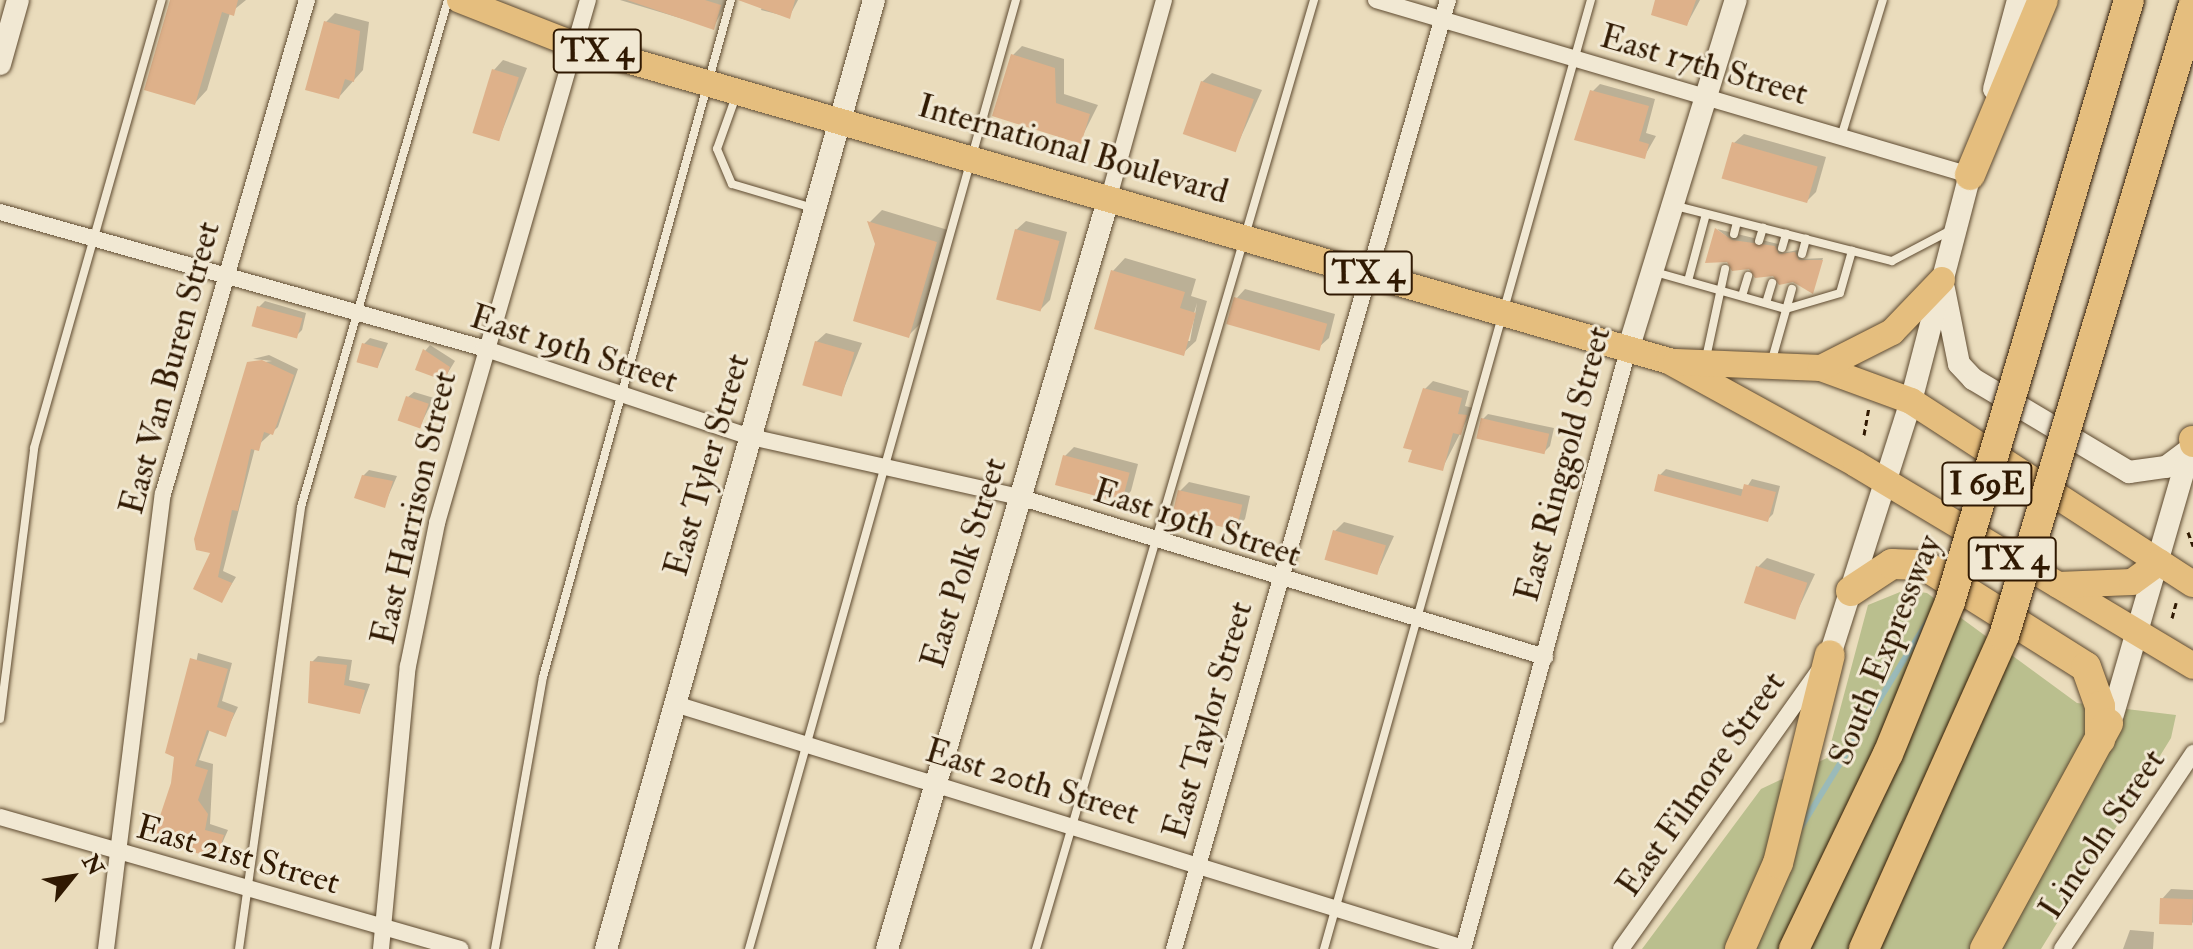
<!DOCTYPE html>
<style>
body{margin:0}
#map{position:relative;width:2193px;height:949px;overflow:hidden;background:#eadcbc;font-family:"IM FELL Double Pica",serif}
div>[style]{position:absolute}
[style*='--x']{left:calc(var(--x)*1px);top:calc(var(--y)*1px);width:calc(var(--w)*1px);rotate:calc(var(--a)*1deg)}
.green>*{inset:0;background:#babf8e}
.shadow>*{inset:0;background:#0003}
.stream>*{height:6px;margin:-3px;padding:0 3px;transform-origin:3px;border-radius:3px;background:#9abab9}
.building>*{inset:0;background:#deb18a;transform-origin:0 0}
.path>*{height:3px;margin-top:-1.5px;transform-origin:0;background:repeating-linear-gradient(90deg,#301902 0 6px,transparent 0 10px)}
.roads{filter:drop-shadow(0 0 2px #5e4a30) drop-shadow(0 0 2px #5e4a30)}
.lane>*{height:8px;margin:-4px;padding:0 4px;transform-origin:4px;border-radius:4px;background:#f1e8d3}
.street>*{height:16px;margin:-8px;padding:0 8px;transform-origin:8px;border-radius:8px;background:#f1e8d3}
.secondary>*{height:22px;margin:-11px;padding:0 11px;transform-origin:11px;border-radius:11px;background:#f1e8d3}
.primary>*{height:26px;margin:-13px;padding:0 13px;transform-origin:13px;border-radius:13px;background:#e5be7e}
.highway>*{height:30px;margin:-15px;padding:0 15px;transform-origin:15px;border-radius:15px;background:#e5be7e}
.bridges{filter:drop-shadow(0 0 2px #301902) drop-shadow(0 0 2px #301902)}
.highway-bridge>*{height:30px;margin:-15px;padding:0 15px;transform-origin:15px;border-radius:15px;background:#e5be7e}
span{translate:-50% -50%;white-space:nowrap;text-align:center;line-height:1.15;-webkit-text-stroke:6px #f1e8d3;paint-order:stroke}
.shield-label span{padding:2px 6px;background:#f1e8d3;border:2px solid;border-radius:6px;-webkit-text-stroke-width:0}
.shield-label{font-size:32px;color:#301902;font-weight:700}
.street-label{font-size:34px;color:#301902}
.north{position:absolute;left:32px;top:837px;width:80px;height:80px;-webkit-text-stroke:6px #f1e8d3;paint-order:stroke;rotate:60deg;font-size:22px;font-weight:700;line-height:32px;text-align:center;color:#301902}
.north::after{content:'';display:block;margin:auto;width:28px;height:36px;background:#301902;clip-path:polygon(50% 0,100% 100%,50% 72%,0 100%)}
</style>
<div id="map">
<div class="green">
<div style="clip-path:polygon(1905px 590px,1927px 593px,2077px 703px,2176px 715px,2171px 738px,2041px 949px,1642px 949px,1761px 789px,1827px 758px,1868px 605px)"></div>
</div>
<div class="shadow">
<div style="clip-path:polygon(172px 0,246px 0,230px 13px,207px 90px,195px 103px)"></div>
<div style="clip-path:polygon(620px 0,728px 0,713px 28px)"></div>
<div style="clip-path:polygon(764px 0,798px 0,789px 17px,761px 10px)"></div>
<div style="clip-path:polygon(1657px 0,1700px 0,1687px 24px)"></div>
<div style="clip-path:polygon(335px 13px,369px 22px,363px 70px,339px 97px,326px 22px)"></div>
<div style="clip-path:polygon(1022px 46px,1064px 59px,1064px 94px,1098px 105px,1080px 141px,1013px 55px)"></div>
<div style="clip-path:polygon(503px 60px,527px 68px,499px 139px,494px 70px)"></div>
<div style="clip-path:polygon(1212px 73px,1262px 90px,1235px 150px,1202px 82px)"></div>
<div style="clip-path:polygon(1600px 84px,1655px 99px,1646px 133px,1656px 136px,1644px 157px,1592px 92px)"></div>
<div style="clip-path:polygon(1744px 134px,1826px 157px,1816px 192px,1807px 201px,1734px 143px)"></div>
<div style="clip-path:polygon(882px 210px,948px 230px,921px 323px,908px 336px,870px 222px)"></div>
<div style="clip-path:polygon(1026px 221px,1067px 232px,1050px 300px,1041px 309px,1016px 230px)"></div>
<div style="clip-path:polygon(1717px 229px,1778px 244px,1782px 253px,1798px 250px,1802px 259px,1823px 258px,1812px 290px,1774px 274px)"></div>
<div style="clip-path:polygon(evenodd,1125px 258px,1196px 279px,1191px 296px,1207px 301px,1196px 341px,1183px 353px,1113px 271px,1125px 258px,1197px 303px,1190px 341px,1186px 341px,1197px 303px)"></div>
<div style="clip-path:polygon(1245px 289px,1335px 314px,1329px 338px,1319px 347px,1236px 299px)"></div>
<div style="clip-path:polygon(265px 301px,306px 313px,302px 330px,296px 336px,259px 307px)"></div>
<div style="clip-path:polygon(826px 333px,862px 343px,842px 393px,816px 342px)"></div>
<div style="clip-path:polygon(370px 338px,388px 343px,378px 366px,364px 344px)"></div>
<div style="clip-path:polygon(430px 345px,455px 361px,444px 379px,425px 351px)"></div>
<div style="clip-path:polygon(269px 355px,298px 369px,278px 427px,255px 448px,223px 571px,236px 577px,222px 600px,213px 551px,251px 364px,272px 361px,253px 359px)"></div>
<div style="clip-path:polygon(1433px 381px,1469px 391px,1465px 406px,1473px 408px,1442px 469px,1425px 389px)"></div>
<div style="clip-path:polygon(414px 392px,434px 398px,420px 426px,408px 397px)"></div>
<div style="clip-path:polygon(1488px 414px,1554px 428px,1550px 446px,1544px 452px,1482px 420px)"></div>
<div style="clip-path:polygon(1074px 447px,1138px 464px,1131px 491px,1122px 501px,1065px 456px)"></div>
<div style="clip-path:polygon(1666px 469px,1745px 490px,1752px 479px,1780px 486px,1773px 514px,1767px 520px,1660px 475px)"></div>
<div style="clip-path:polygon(369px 470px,397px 476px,384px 506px,363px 476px)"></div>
<div style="clip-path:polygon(1189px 482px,1250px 496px,1245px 519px,1236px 528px,1180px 491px)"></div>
<div style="clip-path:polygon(1344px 522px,1394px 536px,1377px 573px,1335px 531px)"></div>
<div style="clip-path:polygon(1767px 558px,1815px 574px,1795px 616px,1757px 568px)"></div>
<div style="clip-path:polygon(198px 653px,232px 663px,222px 701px,238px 707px,225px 734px,210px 729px,199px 760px,213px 764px,210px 824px,228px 830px,216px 857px,173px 784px)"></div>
<div style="clip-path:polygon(318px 656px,352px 660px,349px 680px,370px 684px,360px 712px,312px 662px)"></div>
<div style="clip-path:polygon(2171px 889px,2193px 890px,2193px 923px,2162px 899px)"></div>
<div style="clip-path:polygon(2130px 930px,2154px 932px,2153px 949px,2123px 949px)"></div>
</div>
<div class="stream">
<div style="--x:1801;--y:827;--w:241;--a:-58.4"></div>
</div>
<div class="building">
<div style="clip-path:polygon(170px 0,238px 0,234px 16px,222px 12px,195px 105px,144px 90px)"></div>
<div style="clip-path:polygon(627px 0,705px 0,721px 5px,714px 30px)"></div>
<div style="clip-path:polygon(738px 0,795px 0,790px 19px)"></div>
<div style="clip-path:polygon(1655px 0,1696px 0,1687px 26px,1651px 15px)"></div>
<div style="clip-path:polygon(324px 21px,360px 31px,354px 82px,345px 79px,339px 99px,305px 90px)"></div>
<div style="clip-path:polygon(1011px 54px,1055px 68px,1056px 103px,1090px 114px,1081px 144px,992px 116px)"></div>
<div style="left:492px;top:69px;width:28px;height:67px;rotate:17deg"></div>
<div style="left:1201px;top:81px;width:56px;height:56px;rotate:19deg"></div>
<div style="clip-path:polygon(1590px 90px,1649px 106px,1639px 141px,1649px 144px,1645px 159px,1574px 140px)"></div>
<div style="left:1732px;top:142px;width:89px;height:38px;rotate:16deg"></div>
<div style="clip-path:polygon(867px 221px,937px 242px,909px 338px,853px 321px,875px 244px)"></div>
<div style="clip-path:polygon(1715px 228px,1732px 240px,1775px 246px,1779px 254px,1795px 252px,1799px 260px,1823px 260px,1813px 294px,1793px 282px,1779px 285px,1773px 276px,1755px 278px,1749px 269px,1732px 271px,1727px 262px,1705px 263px)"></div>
<div style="left:1015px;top:229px;width:46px;height:73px;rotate:15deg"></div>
<div style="clip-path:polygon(1111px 270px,1185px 292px,1180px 308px,1196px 313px,1184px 356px,1094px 329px)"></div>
<div style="left:1234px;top:297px;width:97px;height:28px;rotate:16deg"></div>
<div style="left:257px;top:306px;width:47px;height:21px;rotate:15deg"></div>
<div style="left:815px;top:341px;width:41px;height:46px;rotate:16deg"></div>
<div style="left:362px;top:343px;width:22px;height:20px;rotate:16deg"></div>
<div style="clip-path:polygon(423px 349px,450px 367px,445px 381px,415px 370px)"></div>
<div style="clip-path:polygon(262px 360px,294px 375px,273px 435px,264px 432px,259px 451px,251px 449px,238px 511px,232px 510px,218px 577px,232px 583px,222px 603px,193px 589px,210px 553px,196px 550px,194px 539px,247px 362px)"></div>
<div style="clip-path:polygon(1423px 388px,1462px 398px,1458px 414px,1467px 415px,1461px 435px,1453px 433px,1443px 471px,1408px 462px,1412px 450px,1403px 448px)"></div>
<div style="left:406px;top:396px;width:24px;height:26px;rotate:19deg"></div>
<div style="left:1481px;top:418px;width:70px;height:21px;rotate:13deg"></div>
<div style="left:1063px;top:455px;width:69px;height:31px;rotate:15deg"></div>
<div style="clip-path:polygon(1658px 474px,1741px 496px,1744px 484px,1776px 492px,1768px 522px,1654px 491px)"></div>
<div style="clip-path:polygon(362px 475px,393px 481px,385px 508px,354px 498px)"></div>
<div style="left:1178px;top:490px;width:66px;height:26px;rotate:13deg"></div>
<div style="left:1333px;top:530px;width:55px;height:31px;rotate:16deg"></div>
<div style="left:1756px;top:566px;width:54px;height:39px;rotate:18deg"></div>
<div style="clip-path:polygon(190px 658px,228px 669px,217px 707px,234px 713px,226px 737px,207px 730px,195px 766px,208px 770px,198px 800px,208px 814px,205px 830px,224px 835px,217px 859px,152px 840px,171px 783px,174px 757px,165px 753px)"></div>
<div style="clip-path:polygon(310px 661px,347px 665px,344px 685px,365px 690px,360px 714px,308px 703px)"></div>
<div style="left:2160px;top:898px;width:33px;height:26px;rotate:2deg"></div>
</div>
<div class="path">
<div style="--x:1864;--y:435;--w:27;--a:-80"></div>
<div style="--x:2188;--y:532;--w:15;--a:70"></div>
<div style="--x:2172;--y:618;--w:16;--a:-75"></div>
</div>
<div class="roads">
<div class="lane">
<div style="--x:736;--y:96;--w:56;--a:109.7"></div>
<div style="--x:717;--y:149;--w:38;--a:67"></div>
<div style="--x:732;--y:184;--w:84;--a:16.5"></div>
<div style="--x:1841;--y:137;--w:143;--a:-73"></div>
<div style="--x:1676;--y:206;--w:223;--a:14.3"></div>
<div style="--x:1892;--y:261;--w:67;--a:-27.7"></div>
<div style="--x:1734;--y:234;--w:12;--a:-76"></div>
<div style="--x:1759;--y:241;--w:14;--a:-73"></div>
<div style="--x:1782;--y:248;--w:15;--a:-74"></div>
<div style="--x:1802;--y:254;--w:16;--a:-75"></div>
<div style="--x:1655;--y:272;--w:136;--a:15.8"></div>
<div style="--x:1786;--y:309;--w:56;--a:-16.5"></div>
<div style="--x:1840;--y:293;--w:44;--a:-74.1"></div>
<div style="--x:1688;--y:281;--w:69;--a:-75"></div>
<div style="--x:1742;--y:296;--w:21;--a:-73"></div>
<div style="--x:1766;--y:303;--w:21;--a:-73"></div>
<div style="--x:1706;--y:358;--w:91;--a:-77.9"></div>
<div style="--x:1771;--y:363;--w:77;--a:-74.2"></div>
<div style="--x:0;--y:719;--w:273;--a:-82.8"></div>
<div style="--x:34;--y:448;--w:466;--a:-74.1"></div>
<div style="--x:239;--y:949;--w:446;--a:-82"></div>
<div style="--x:301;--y:507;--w:528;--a:-73.83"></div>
<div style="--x:495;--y:949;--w:276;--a:-80"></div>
<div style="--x:543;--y:677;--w:703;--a:-74.48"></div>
<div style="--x:749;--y:949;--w:986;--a:-74.29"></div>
<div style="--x:1036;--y:949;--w:989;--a:-73.67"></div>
<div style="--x:1324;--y:949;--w:986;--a:-74.29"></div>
</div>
<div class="street">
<div style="--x:1376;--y:0;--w:619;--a:16.42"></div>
<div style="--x:1109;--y:197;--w:205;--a:-74.4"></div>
<div style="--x:0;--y:212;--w:502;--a:15.73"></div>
<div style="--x:483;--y:348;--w:282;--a:18.4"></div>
<div style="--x:751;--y:437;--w:275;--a:12.6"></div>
<div style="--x:1019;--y:497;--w:550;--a:16.92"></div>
<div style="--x:675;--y:704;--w:825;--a:17.2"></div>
<div style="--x:0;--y:817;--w:479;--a:16"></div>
<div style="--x:106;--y:949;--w:459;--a:-82.9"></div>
<div style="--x:163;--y:494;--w:515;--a:-73.75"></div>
<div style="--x:381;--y:949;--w:284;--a:-84.6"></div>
<div style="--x:408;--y:666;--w:146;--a:-78.5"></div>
<div style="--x:437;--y:523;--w:544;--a:-73.9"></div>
<div style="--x:1174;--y:949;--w:988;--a:-73.9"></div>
<div style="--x:1463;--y:949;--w:621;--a:-74.6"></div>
<div style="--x:1621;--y:949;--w:340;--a:-54.6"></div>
<div style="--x:2062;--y:949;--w:236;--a:-56.2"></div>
</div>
<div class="secondary">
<div style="--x:0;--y:64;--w:66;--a:-74.3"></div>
<div style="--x:1994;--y:89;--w:92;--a:-74.9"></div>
<div style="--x:1944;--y:289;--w:76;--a:78.7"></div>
<div style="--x:1959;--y:364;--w:21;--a:47"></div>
<div style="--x:1973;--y:379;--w:182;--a:30.8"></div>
<div style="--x:2129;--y:472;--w:37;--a:-8"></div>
<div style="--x:2166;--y:467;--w:30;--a:-37"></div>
<div style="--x:1628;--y:350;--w:366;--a:-72.9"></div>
<div style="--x:1830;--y:655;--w:267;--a:-72.3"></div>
<div style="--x:1911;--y:401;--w:249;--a:-75.4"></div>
<div style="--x:2113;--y:714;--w:280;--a:-73.8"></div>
<div style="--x:606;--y:949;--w:986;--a:-74.23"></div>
<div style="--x:887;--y:949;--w:784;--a:-73.55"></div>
</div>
<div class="primary">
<div style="--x:460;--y:0;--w:123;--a:21.4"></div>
<div style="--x:575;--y:45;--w:1139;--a:16.11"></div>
<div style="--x:1669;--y:361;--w:213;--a:28.8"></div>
<div style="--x:1856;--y:464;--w:393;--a:30.9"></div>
<div style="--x:1676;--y:362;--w:145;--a:2.4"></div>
<div style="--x:1821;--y:368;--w:96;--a:20.1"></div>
<div style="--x:1911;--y:401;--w:336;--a:33"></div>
<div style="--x:1821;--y:368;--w:80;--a:-26.9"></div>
<div style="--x:1892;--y:332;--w:72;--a:-46.1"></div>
<div style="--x:2192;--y:439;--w:5;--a:79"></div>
<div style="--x:2058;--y:585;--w:74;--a:-2.3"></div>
<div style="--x:2132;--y:582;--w:34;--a:-36"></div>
</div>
<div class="highway">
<div style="--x:1970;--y:175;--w:190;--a:-67.4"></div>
<div style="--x:1851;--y:591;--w:49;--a:-33.4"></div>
<div style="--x:1892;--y:564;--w:32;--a:2"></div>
<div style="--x:1924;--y:565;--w:191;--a:32.2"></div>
<div style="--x:2086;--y:667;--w:41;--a:70.3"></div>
<div style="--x:2100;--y:706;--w:34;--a:90"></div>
<div style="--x:1740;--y:949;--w:94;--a:-66.2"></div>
<div style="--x:1778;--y:863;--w:214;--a:-76"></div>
<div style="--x:1985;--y:949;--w:257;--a:-61.4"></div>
</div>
</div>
<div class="bridges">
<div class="highway-bridge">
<div style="--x:1794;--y:949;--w:216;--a:-64.3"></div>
<div style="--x:1888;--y:754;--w:164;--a:-67.8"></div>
<div style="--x:1950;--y:602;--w:628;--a:-73.44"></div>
<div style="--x:1864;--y:949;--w:343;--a:-65.9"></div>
<div style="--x:2004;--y:636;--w:657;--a:-73.28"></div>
</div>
</div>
<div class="shield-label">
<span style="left:597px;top:51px">TX 4</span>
<span style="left:1368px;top:273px">TX 4</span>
<span style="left:1987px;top:484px">I 69E</span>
<span style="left:2012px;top:559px">TX 4</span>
</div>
<div class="street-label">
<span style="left:1704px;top:65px;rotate:16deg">East 17th Street</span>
<span style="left:1073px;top:149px;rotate:16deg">International Boulevard</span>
<span style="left:574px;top:349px;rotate:18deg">East 19th Street</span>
<span style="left:170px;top:368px;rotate:-75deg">East Van Buren Street</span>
<span style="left:1563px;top:464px;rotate:-75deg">East Ringgold Street</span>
<span style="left:707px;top:465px;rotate:-74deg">East Tyler Street</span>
<span style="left:414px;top:508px;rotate:-77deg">East Harrison Street</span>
<span style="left:1197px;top:523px;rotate:18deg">East 19th Street</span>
<span style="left:964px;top:563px;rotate:-73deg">East Polk Street</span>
<span style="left:1885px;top:650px;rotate:-68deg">South Expressway</span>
<span style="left:1208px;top:720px;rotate:-74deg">East Taylor Street</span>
<span style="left:1032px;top:782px;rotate:17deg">East 20th Street</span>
<span style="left:1701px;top:784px;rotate:-55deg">East Filmore Street</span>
<span style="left:2102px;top:834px;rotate:-56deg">Lincoln Street</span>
<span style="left:238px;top:855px;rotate:16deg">East 21st Street</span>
</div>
<div class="north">N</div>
</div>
